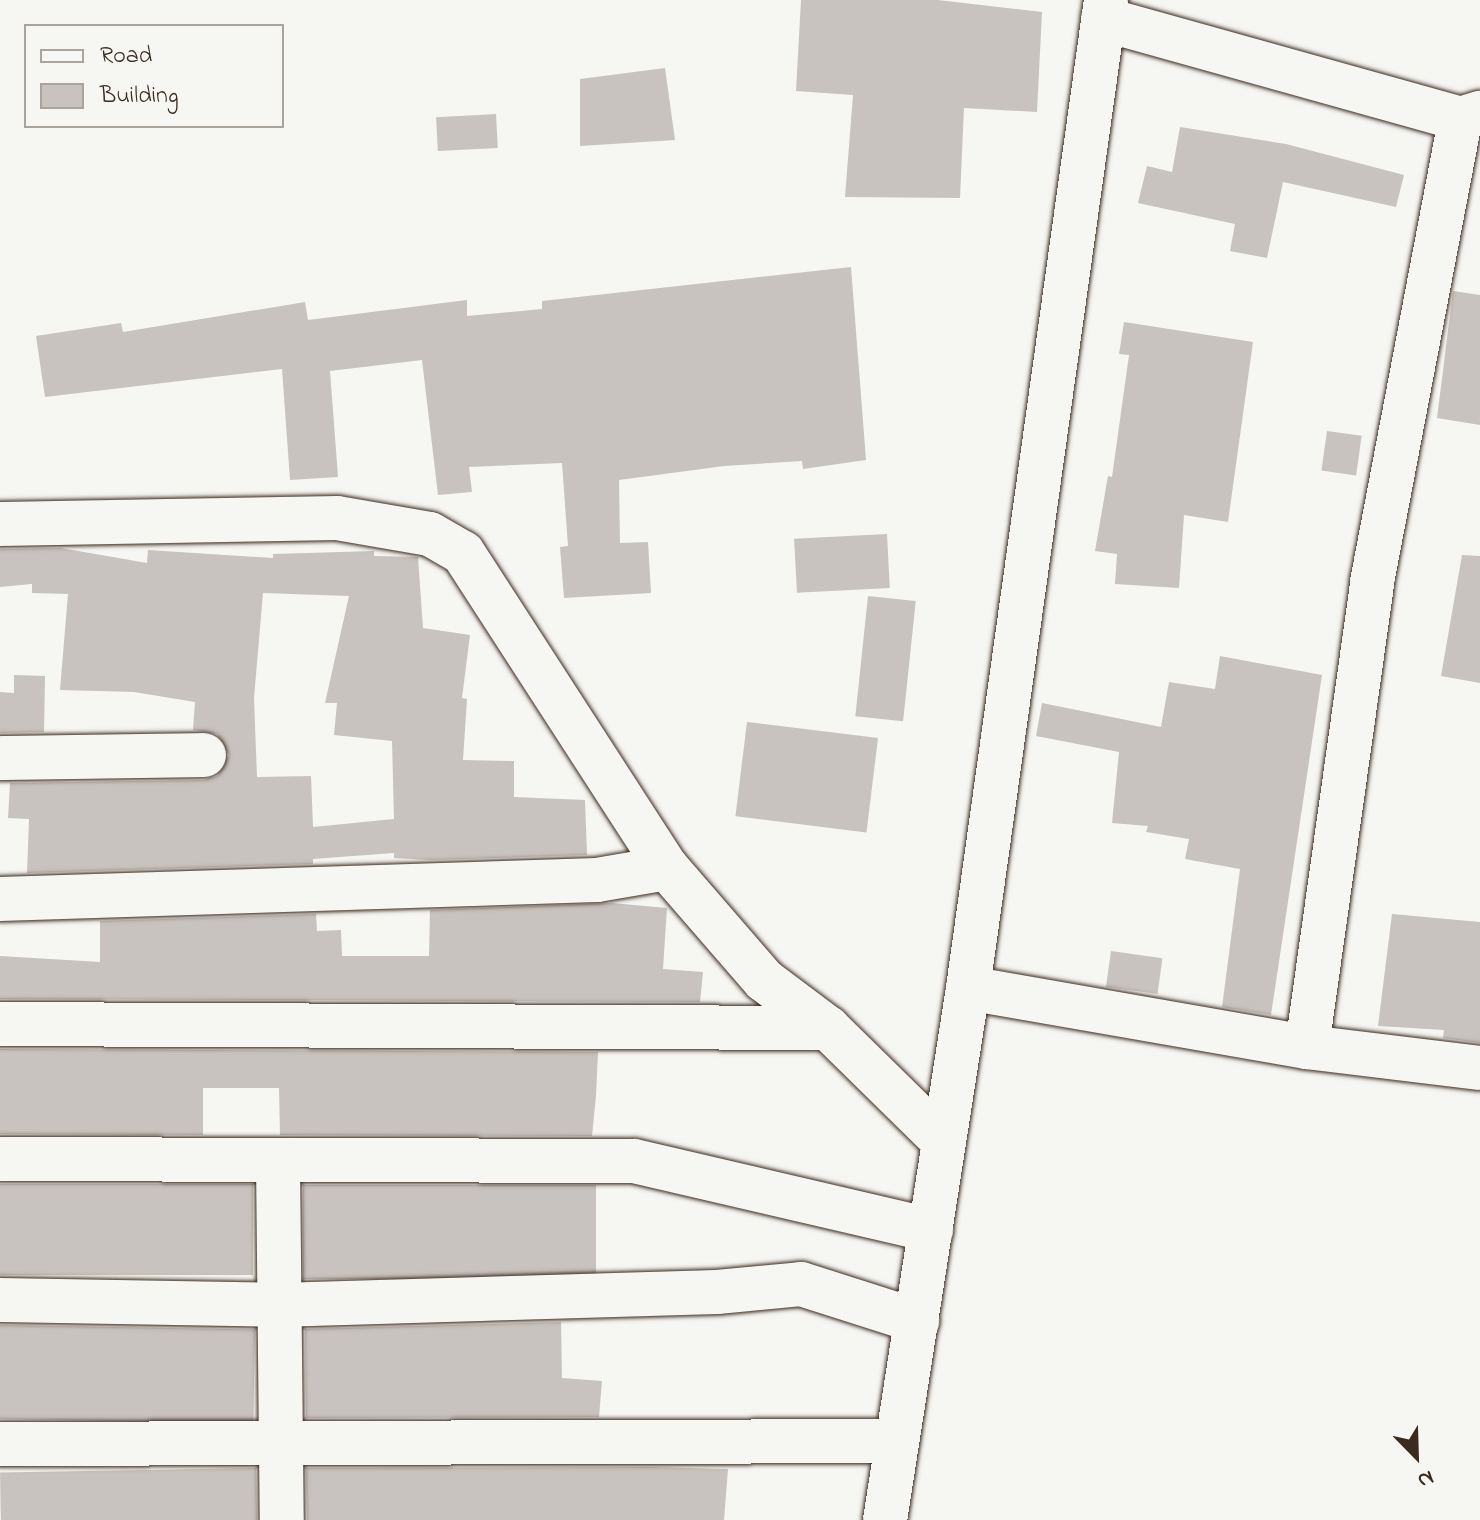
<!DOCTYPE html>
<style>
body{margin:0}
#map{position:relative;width:1480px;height:1520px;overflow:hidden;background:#f6f6f2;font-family:"Indie Flower",sans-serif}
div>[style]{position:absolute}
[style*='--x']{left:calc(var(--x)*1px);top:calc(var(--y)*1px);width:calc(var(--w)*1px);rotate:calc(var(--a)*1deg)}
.building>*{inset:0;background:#c8c3be;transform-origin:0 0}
.roads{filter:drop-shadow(0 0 2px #3b2a1e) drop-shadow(0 0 2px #3b2a1e)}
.minor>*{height:44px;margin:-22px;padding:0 22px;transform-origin:22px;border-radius:22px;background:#f6f6f2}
.secondary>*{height:44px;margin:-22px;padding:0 22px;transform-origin:22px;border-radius:22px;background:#f6f6f2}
span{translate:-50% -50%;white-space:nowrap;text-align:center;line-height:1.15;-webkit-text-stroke:7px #f6f6f2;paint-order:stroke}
.legend{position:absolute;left:24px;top:24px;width:260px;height:104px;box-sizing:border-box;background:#f6f6f2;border:2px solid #aba49d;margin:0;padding:10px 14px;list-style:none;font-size:24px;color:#3b2a1e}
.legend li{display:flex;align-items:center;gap:16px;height:40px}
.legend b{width:40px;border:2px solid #aba49d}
.north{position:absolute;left:1376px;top:1416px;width:80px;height:80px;-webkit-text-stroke:6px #f6f6f2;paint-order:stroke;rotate:157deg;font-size:22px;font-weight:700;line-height:32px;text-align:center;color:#3b2a1e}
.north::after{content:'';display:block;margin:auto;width:28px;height:36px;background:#3b2a1e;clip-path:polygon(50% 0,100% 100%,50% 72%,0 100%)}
</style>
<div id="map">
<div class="building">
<div style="clip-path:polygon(801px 0,938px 0,1042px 12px,1037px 112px,964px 108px,960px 198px,845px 197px,853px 95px,796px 91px)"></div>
<div style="clip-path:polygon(665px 68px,675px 140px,580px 146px,580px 79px)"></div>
<div style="left:496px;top:114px;width:34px;height:60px;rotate:87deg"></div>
<div style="clip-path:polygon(1180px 127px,1286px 144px,1404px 175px,1396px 207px,1283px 182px,1267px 258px,1230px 251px,1235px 224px,1138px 203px,1147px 166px,1172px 172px)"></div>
<div style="clip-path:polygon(851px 267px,866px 460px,803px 469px,802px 461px,724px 466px,619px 480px,620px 543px,648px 542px,651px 593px,564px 598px,560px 547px,568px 546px,562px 463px,469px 467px,472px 492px,438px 495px,422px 360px,330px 371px,338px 477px,290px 480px,282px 369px,45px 397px,36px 336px,121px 323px,123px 332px,305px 302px,308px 320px,467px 300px,467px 316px,542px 309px,542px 301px)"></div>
<div style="clip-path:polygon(1453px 291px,1480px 295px,1480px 425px,1437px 418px)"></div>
<div style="clip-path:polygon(1124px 322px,1253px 342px,1228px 522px,1184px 515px,1179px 588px,1115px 584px,1117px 554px,1095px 551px,1108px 476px,1112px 477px,1129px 355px,1119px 354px)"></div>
<div style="left:1327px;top:431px;width:35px;height:40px;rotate:8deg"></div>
<div style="left:887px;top:534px;width:54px;height:93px;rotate:87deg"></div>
<div style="clip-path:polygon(evenodd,61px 548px,147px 563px,148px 550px,273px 558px,273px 554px,374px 551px,374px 556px,418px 557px,423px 628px,470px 635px,462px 698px,467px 699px,463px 760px,514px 761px,514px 797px,585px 800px,587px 855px,430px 860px,394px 858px,394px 853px,313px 859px,313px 864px,27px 873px,29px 819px,8px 818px,10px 783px,204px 780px,217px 776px,229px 755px,217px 734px,193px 730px,195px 702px,134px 692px,60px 690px,68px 594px,32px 593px,32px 584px,0 587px,0 549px,61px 548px,263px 593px,349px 596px,325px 703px,337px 703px,334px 735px,392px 741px,394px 819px,313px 827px,311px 776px,257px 777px,254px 698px,263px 593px)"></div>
<div style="clip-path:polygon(1462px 555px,1480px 556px,1480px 683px,1441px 676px)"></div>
<div style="left:868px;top:596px;width:48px;height:121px;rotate:6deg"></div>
<div style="clip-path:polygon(1220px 656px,1322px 675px,1271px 1015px,1222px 1007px,1240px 869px,1185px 859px,1189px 839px,1146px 832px,1148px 826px,1112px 823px,1119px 752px,1036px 736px,1042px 703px,1161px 727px,1169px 682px,1215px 689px)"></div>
<div style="clip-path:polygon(14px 675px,45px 676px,44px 732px,0 733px,0 692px,14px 693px)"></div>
<div style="left:747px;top:722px;width:132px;height:95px;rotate:7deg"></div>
<div style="clip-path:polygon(612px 903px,667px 908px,663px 969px,703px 972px,700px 1002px,0 999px,0 956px,100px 962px,100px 921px,316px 914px,317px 931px,341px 930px,342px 956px,429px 956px,430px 910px)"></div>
<div style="clip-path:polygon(1392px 914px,1480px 922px,1480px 1043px,1443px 1038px,1444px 1030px,1378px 1026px)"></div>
<div style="left:1111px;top:951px;width:52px;height:36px;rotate:8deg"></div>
<div style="clip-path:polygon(0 1049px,598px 1052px,596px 1096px,592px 1136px,280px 1135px,279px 1088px,203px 1088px,203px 1135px,0 1134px)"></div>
<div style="left:0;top:1184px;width:253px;height:91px"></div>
<div style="left:303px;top:1185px;width:293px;height:94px"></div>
<div style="clip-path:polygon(561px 1322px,562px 1378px,602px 1381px,599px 1417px,306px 1418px,305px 1329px)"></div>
<div style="left:0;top:1325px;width:255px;height:94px;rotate:1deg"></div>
<div style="clip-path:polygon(650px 1467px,728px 1469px,724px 1520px,307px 1520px,306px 1468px)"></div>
<div style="left:256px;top:1468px;width:52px;height:256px;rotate:89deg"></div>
</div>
<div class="roads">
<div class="minor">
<div style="--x:1103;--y:19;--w:371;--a:15.6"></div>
<div style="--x:1460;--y:119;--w:21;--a:-17"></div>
<div style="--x:0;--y:524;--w:337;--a:-1"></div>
<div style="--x:337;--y:518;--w:94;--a:9.8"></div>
<div style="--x:430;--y:534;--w:38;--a:30"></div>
<div style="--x:463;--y:553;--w:375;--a:57.1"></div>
<div style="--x:667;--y:868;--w:148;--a:49.1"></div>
<div style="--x:764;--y:980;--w:80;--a:36.9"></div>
<div style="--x:828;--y:1028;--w:158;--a:44.5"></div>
<div style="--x:0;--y:758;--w:204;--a:-0.8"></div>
<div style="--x:0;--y:899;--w:597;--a:-1.82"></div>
<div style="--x:597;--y:880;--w:71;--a:-9.7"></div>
<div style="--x:968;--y:988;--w:344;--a:9.9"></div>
<div style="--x:1307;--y:1047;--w:470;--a:-82"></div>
<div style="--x:1372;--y:582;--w:471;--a:-79.2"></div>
<div style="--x:0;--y:1024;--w:828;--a:0.28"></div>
<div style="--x:1307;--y:1047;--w:174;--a:6.9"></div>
<div style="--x:0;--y:1159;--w:634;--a:0.18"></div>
<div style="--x:634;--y:1161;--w:305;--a:13.1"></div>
<div style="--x:278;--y:1162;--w:358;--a:89.4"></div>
<div style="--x:0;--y:1300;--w:277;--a:1"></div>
<div style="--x:277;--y:1305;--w:440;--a:-1.7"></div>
<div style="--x:717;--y:1292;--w:84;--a:-5.4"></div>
<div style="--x:801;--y:1284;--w:122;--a:17.7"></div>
<div style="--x:0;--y:1444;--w:897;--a:-0.19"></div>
</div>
<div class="secondary">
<div style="--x:885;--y:1520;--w:538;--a:-81.13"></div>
<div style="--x:968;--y:988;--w:998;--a:-82.05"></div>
</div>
</div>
<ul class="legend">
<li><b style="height:10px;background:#f6f6f2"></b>Road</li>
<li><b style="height:22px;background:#c8c3be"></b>Building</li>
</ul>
<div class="north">N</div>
</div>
